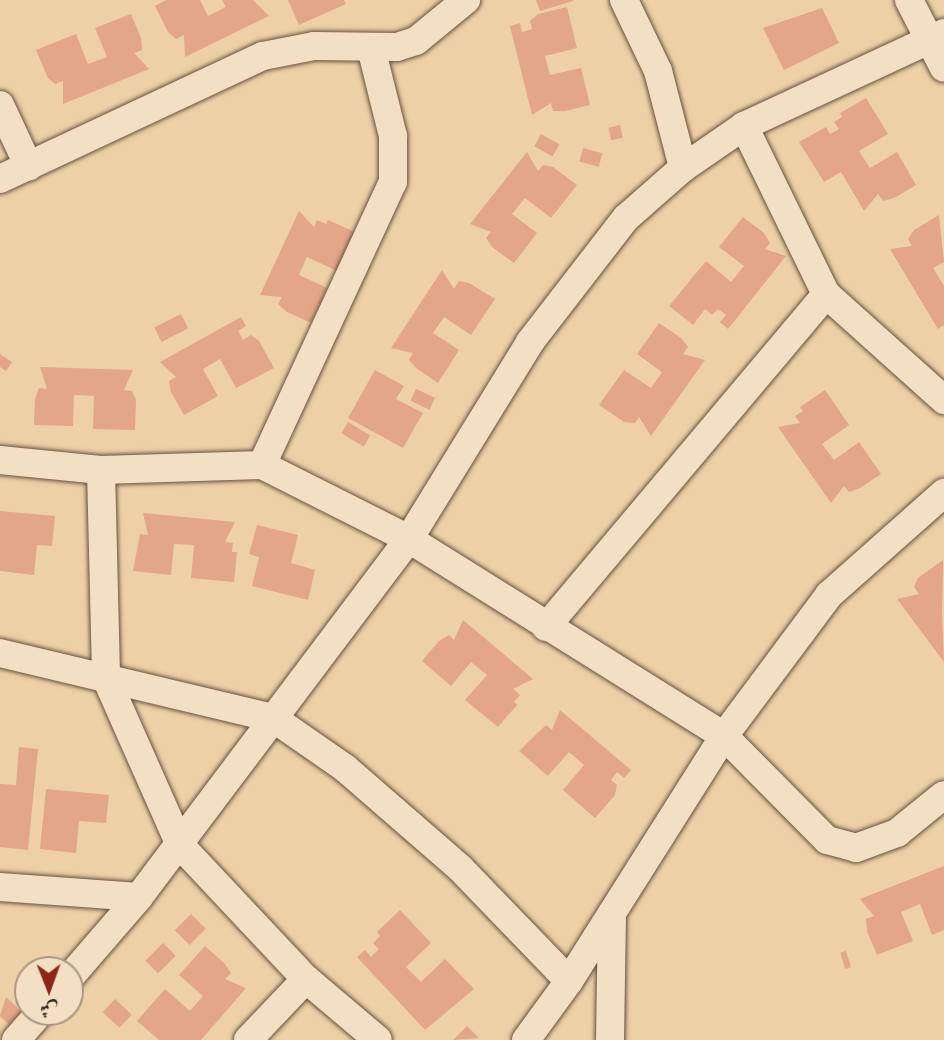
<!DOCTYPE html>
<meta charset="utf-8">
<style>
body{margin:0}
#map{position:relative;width:944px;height:1040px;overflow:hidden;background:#edd0a5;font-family:"Libre Caslon Text",Amiri,serif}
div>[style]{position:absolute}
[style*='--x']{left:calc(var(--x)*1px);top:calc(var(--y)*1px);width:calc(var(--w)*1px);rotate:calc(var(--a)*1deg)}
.building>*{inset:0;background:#e3a688;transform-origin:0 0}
.roads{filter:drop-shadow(0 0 2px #655240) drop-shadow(0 0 2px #655240)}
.minor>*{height:28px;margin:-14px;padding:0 14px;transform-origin:14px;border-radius:14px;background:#f3e0c4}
span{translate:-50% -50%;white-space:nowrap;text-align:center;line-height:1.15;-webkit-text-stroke:5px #f3e0c4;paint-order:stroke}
.north{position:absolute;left:14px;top:956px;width:70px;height:70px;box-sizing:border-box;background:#f3e0c4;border:2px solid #a89682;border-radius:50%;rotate:179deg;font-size:19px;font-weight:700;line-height:28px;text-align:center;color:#38281e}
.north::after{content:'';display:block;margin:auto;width:24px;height:32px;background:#8f2418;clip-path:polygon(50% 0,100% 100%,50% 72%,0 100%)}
</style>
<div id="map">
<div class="building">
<div style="clip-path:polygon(166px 0,200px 0,208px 16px,226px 7px,222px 0,253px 0,269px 16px,185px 57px,184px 35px,176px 39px,168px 32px,155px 6px)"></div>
<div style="clip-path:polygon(288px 0,344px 0,346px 4px,299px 25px)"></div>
<div style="clip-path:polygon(536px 0,573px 0,573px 1px,540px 11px)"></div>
<div style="clip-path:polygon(567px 7px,577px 48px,545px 56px,550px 75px,581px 68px,590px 105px,565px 111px,553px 111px,551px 103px,532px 115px,510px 26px,520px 23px,522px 32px,532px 29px,530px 21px,538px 14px)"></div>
<div style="clip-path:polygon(822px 8px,839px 43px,784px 70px,763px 28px)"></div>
<div style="clip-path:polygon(131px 14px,141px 38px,142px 50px,134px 53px,149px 69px,63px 104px,63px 81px,55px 84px,48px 78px,36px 50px,76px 34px,88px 64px,107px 57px,95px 28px)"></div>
<div style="clip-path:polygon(866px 98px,888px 134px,859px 151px,870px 168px,897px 152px,916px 185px,894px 198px,883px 201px,878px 194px,864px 211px,841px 172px,824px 182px,799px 142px,826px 127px,830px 134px,839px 129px,834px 122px,842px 117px,840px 113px)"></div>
<div style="left:620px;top:125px;width:13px;height:12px;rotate:77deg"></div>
<div style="left:541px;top:134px;width:21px;height:14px;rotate:29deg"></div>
<div style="left:583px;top:148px;width:20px;height:14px;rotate:15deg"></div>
<div style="clip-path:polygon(527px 152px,538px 171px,543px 165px,553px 167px,577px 185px,551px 218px,525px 198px,512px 214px,537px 233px,514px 263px,492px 247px,486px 238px,491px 232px,470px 224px)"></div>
<div style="clip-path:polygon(299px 211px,314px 227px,317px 220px,326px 224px,328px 220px,355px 232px,337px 271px,307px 257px,299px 275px,327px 288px,311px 323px,287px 312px,278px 304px,282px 297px,260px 295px)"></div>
<div style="clip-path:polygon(939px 215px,944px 262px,933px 268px,944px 286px,944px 325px,938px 329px,890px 249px,912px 246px,908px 239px,914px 230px)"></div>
<div style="clip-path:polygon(743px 217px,764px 233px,770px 243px,765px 249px,786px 256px,728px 329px,720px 322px,726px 315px,718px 309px,712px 315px,705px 309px,693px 325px,669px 306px,706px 261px,731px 282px,744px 266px,719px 247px)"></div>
<div style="clip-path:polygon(442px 270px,454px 289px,459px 281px,469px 283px,495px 299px,471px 335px,444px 317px,433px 333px,459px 350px,438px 383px,416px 368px,409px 360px,413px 353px,391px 348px)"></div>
<div style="left:181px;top:314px;width:16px;height:30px;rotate:63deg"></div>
<div style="clip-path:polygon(241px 317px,246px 326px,238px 331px,243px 340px,251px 335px,259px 341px,274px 368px,236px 388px,220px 359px,203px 369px,218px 396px,184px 415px,171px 392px,169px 381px,176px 377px,160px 362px)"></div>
<div style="clip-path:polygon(659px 323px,681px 338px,688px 347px,683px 354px,705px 360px,651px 436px,639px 417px,635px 423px,624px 422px,599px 405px,624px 370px,651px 388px,662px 372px,637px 354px)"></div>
<div style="clip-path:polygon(0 354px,12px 362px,6px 371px,0 367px)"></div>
<div style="clip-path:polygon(40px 367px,133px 370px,124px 390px,132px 391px,136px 400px,135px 430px,93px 429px,94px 396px,74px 395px,73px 426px,34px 425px,35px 399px,39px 388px,47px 389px)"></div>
<div style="clip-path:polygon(375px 370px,404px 386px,396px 399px,423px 413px,403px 448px,348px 418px)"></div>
<div style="left:416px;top:389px;width:21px;height:13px;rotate:25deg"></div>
<div style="clip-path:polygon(825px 390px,849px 425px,822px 444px,834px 460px,859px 442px,881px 474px,860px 488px,849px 492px,844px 486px,831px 503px,778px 427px,800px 423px,795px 416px,803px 411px,800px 407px)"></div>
<div style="left:348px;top:422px;width:26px;height:13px;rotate:31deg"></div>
<div style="clip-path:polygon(0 511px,55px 516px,52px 546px,37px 545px,34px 575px,0 571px)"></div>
<div style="clip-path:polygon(143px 513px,235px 522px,225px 542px,233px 543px,232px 552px,237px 552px,234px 582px,191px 578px,194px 545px,174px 544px,171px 575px,133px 571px,140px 534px,148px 535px)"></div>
<div style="clip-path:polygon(257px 525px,298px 535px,291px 563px,315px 570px,308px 600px,252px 586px,259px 557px,249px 554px)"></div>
<div style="clip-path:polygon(943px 560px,942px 614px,944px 662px,897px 599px,919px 594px,914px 587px,918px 578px)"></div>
<div style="clip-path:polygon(463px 620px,533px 679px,513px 689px,520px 695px,514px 702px,517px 705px,498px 727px,465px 700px,487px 675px,471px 662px,451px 686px,422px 661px,439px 641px,449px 635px,454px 640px)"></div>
<div style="clip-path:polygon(560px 710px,631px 770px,624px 778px,617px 772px,611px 780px,617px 785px,615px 795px,595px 818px,563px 790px,584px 765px,569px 752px,548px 776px,519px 751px,546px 725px,552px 730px)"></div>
<div style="clip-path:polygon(19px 747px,38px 749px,28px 850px,0 847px,0 784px,16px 785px)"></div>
<div style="clip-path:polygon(46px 789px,109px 795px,106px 823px,79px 821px,76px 853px,40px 849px)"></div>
<div style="clip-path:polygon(944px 866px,944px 930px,932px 935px,920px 904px,901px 912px,913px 941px,877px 955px,867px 931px,866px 919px,874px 916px,860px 899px)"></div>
<div style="clip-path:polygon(400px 910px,431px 943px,406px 967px,421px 982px,445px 959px,474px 989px,425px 1030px,357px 957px,365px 950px,371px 957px,379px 949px,373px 943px,380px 936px,377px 932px)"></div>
<div style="left:191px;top:914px;width:21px;height:23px;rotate:45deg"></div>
<div style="left:163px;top:943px;width:18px;height:25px;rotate:45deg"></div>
<div style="clip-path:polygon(205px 946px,225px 964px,231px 973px,225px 979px,246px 988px,201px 1040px,159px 1040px,137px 1021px,165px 989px,190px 1011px,203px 996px,179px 975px)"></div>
<div style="left:846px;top:951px;width:17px;height:6px;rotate:73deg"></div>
<div style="clip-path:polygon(6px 997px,22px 1012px,9px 1025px,0 1016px)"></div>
<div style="left:115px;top:999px;width:23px;height:18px;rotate:43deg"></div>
<div style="clip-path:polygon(467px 1026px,479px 1038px,453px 1040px)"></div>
</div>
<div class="roads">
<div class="minor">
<div style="--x:624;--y:0;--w:79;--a:64.4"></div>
<div style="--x:658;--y:71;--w:100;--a:75.5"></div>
<div style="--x:909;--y:0;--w:76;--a:62.8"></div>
<div style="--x:0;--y:105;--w:68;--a:64.9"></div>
<div style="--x:744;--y:126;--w:187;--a:64"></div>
<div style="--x:826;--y:294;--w:159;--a:41.9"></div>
<div style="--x:0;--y:179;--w:290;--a:-25.1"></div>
<div style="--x:263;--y:56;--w:52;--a:-11.1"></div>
<div style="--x:314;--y:46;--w:83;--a:0.7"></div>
<div style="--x:397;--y:47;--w:20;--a:-18"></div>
<div style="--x:416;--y:41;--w:65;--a:-39.4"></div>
<div style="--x:0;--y:460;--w:101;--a:5.7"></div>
<div style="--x:101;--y:470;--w:161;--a:-1.8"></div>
<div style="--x:262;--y:465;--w:165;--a:26.7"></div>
<div style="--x:409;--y:539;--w:372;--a:32"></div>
<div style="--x:724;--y:736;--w:146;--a:45.3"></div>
<div style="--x:827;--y:840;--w:30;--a:15"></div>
<div style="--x:856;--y:848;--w:44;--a:-20.1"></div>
<div style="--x:897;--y:833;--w:60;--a:-39"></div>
<div style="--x:262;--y:465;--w:312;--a:-65.2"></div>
<div style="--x:393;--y:182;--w:46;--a:-90"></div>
<div style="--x:393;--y:136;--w:91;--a:-104"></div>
<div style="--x:101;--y:470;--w:208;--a:88.6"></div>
<div style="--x:106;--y:678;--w:183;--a:66.1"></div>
<div style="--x:180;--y:845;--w:184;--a:46.8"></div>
<div style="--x:306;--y:979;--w:94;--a:40.3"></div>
<div style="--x:546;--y:627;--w:435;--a:-49.9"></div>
<div style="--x:0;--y:653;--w:281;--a:13.4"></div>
<div style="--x:273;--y:718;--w:88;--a:34.8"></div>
<div style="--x:345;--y:768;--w:152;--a:41"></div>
<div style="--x:460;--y:868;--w:157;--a:46"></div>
<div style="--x:0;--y:887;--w:139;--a:4.1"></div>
<div style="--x:70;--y:977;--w:106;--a:-49.2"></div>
<div style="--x:139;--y:897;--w:448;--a:-53"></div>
<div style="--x:409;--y:539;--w:231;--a:-58.4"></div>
<div style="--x:530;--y:342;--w:157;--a:-52.3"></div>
<div style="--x:626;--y:218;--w:76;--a:-41.3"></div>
<div style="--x:683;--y:168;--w:74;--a:-34.5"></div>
<div style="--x:744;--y:126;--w:221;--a:-24.9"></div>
<div style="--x:16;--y:1040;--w:37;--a:-49"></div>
<div style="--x:248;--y:1040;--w:84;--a:-46.4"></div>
<div style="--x:526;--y:1040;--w:73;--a:-53.9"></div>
<div style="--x:569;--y:981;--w:290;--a:-57.7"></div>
<div style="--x:724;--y:736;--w:176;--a:-53.3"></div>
<div style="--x:829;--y:595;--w:154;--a:-41.6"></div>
<div style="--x:610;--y:1040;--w:127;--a:-89.1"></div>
</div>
</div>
<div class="north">ش</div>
</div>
